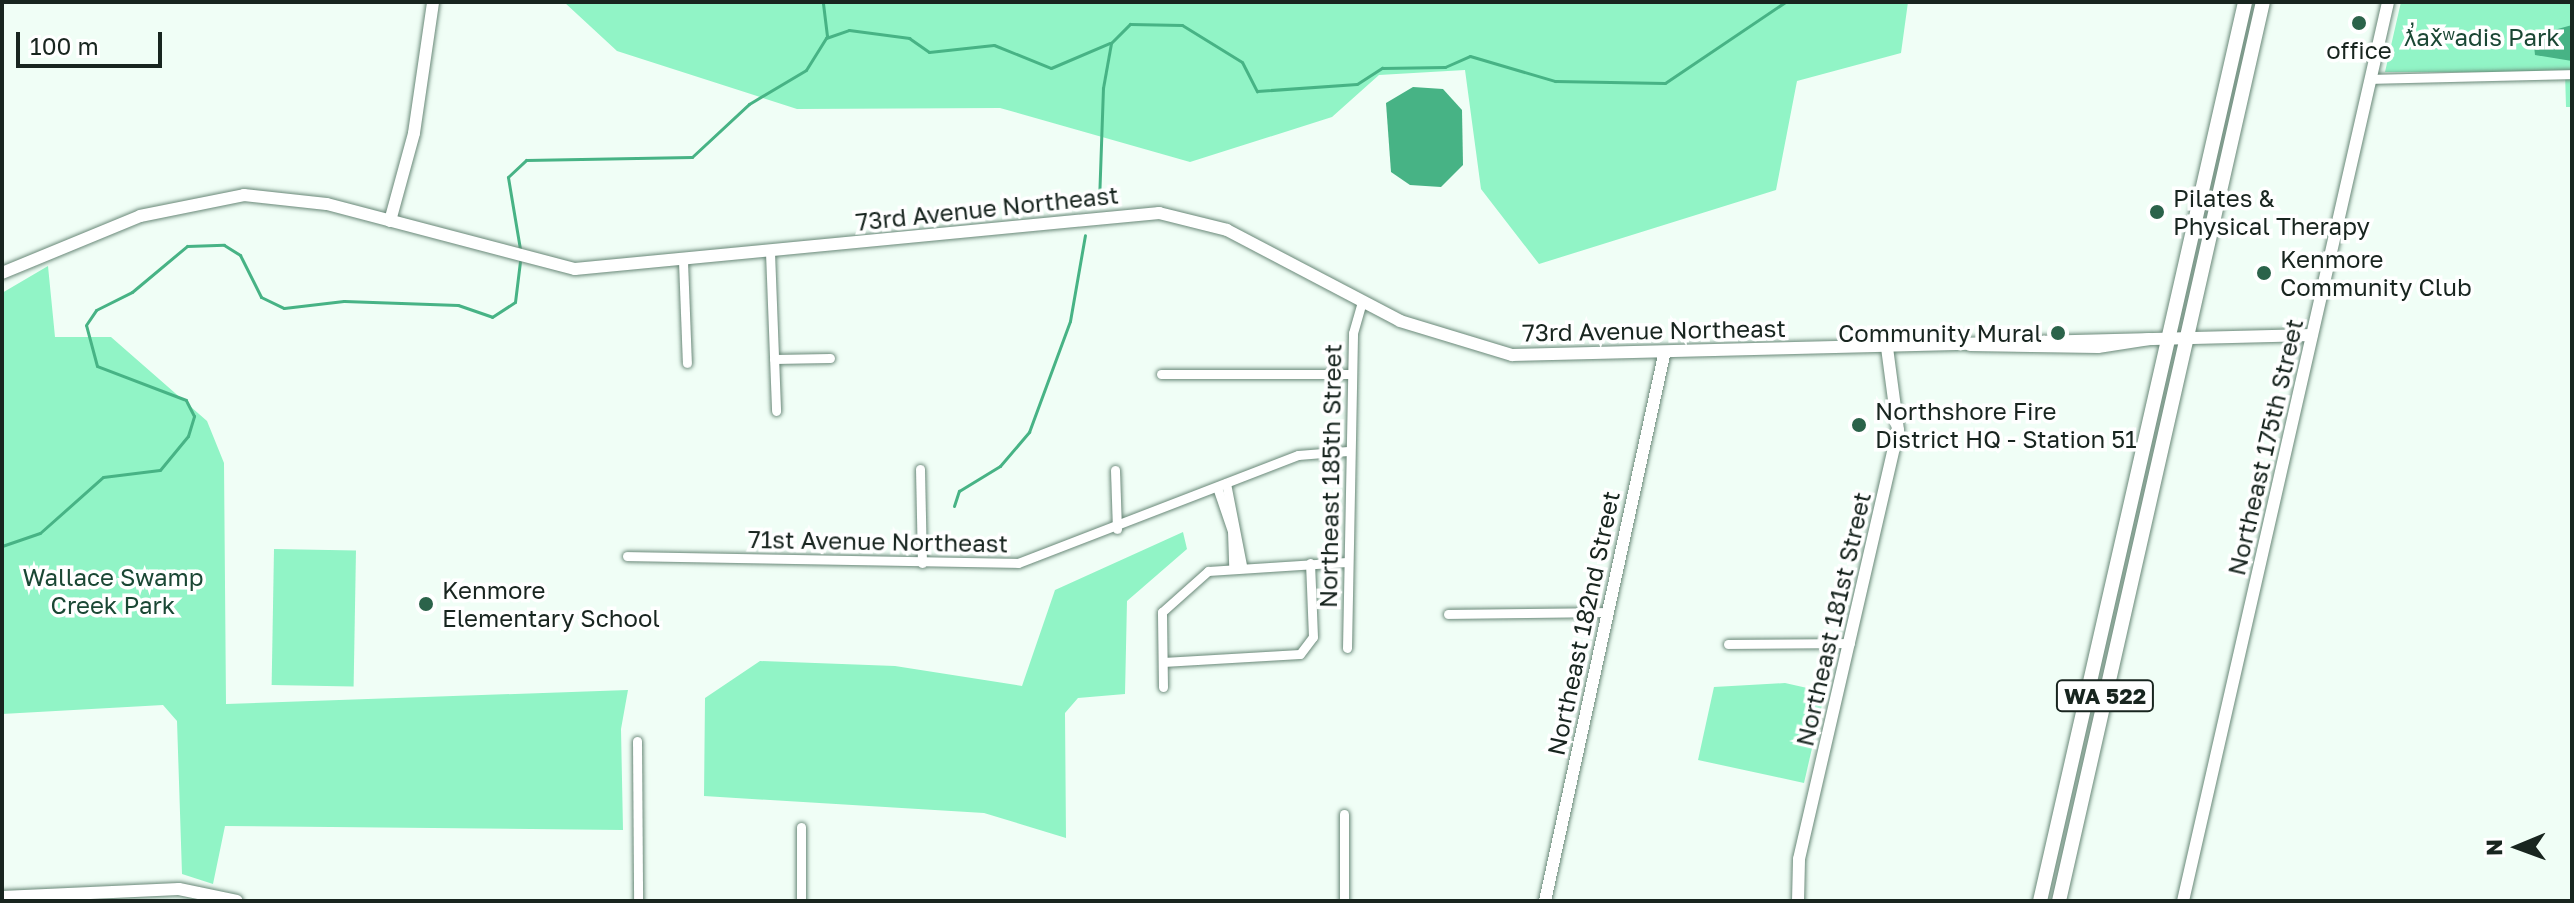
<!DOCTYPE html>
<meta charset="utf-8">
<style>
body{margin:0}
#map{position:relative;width:2574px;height:903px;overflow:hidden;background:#f0fef6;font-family:"Golos Text",sans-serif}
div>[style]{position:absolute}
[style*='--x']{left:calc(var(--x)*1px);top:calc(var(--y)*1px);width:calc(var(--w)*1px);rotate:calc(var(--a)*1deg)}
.green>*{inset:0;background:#91f4c6;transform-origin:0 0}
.water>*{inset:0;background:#47b385}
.stream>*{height:3px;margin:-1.5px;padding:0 1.5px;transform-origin:1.5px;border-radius:1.5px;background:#47b385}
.roads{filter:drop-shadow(0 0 2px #698878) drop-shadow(0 0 2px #698878)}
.street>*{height:9px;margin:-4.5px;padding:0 4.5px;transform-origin:4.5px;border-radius:4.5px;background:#fff}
.secondary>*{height:12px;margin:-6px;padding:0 6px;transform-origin:6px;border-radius:6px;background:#fff}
.primary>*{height:14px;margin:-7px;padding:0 7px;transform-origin:7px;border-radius:7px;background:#fff}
.dots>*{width:22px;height:22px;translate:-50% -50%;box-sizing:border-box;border:4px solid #fff;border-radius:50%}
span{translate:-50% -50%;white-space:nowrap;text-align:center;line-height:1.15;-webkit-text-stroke:7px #fff;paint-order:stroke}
.shield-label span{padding:2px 6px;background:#fff;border:2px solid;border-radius:6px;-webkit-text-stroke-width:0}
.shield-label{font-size:22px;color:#18251f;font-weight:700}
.park-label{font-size:24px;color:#1a4734}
.poi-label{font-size:24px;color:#18251f}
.left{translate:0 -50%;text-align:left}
.right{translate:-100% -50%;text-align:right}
.street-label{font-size:24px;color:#18251f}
.frame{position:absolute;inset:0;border:4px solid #18251f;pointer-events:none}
.north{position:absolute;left:2478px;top:807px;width:80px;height:80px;-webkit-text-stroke:6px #fff;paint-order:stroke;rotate:269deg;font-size:22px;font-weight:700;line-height:32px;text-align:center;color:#18251f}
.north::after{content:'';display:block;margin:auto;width:28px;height:36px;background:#18251f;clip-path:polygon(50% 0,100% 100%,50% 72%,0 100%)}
.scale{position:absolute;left:16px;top:32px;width:146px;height:36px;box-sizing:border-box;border:4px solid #18251f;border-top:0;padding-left:10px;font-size:24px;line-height:28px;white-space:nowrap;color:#18251f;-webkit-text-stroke:6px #fff;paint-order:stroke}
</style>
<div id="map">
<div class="green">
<div style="clip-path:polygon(564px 2px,1908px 2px,1901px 53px,1797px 81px,1776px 190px,1539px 264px,1481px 189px,1465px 70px,1379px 75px,1332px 117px,1190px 162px,1000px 108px,797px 109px,617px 51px)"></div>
<div style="clip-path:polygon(2401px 2px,2572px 2px,2572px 107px,2566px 107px,2565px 72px,2385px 72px)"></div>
<div style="clip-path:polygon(48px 266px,55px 337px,111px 337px,207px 421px,224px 463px,226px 704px,628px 690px,621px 729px,623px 830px,225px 826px,213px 884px,182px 874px,177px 721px,163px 705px,2px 714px,2px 293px)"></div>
<div style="clip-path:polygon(1183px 532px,1187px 549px,1127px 601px,1125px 694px,1078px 698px,1065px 713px,1066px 838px,984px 813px,704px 796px,705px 698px,760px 661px,895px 666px,1022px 686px,1055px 590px)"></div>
<div style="left:274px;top:549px;width:82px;height:136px;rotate:1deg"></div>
<div style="clip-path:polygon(1785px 683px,1825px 692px,1804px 783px,1698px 760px,1714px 687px)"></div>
</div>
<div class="water">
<div style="clip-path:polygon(2572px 25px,2572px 61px,2535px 55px,2533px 36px)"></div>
<div style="clip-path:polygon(1413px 87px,1443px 89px,1462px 110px,1463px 165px,1441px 187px,1410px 185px,1391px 172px,1386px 103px)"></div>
</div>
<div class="stream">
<div style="--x:826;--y:38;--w:24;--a:-19"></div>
<div style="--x:849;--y:30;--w:61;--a:7.6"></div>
<div style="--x:909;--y:38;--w:24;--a:35"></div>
<div style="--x:929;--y:52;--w:65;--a:-6.1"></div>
<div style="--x:994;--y:45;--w:61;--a:22"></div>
<div style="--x:1051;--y:68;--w:64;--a:-23"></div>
<div style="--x:1099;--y:202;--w:114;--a:-88"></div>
<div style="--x:1103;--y:88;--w:46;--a:-79.9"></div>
<div style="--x:1111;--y:43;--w:27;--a:-45"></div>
<div style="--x:1130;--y:24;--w:52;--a:1.1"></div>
<div style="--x:1182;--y:25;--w:70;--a:31.7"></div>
<div style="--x:1242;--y:62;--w:33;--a:63"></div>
<div style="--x:1257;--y:91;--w:100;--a:-4"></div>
<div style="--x:1357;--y:84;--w:30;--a:-33"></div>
<div style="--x:1382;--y:68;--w:63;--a:-0.9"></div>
<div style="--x:1445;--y:67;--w:27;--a:-24"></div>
<div style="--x:1470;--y:56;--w:89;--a:16.4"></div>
<div style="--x:1555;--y:81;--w:110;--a:1"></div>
<div style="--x:1665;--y:83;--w:145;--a:-34"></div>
<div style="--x:520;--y:249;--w:73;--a:-99.5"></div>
<div style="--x:508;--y:177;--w:25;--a:-43"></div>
<div style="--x:526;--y:160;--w:166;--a:-1"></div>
<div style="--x:692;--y:157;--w:78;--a:-42.9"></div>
<div style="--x:749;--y:104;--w:66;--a:-30.8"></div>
<div style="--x:806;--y:70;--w:40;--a:-58"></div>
<div style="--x:827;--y:36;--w:34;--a:-97"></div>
<div style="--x:954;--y:506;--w:16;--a:-72"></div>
<div style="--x:959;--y:491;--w:48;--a:-31.4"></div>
<div style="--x:1000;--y:466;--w:45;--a:-49.5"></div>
<div style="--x:1029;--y:432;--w:118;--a:-69.7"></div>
<div style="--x:1070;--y:321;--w:87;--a:-80.1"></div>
<div style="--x:2;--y:546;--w:40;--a:-18.9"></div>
<div style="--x:40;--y:533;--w:84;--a:-41.6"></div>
<div style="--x:103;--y:477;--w:57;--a:-7"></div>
<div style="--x:160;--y:470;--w:44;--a:-50.5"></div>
<div style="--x:188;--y:436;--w:21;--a:-73"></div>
<div style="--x:194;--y:416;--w:18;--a:-117"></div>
<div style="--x:186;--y:400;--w:95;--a:-159.1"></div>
<div style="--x:97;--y:366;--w:42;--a:-105"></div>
<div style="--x:86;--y:325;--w:18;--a:-56"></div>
<div style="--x:96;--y:310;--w:40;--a:-26.6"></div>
<div style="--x:132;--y:292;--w:72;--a:-39.9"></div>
<div style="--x:187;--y:246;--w:37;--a:-2"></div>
<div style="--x:224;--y:245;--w:19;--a:32"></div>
<div style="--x:240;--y:255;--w:47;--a:63.4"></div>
<div style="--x:261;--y:297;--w:25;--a:26"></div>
<div style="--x:284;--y:308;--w:60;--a:-6.7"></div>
<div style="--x:344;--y:301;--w:114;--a:2"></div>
<div style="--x:458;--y:305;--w:36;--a:19"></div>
<div style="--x:492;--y:317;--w:27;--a:-33"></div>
<div style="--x:515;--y:302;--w:41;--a:-83"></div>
</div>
<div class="roads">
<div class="street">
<div style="--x:2371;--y:79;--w:201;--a:-1.4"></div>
<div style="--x:770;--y:252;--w:159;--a:87.8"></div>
<div style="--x:683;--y:261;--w:102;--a:87.8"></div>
<div style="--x:774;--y:359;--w:56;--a:-1"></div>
<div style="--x:1161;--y:374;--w:191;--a:0"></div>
<div style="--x:920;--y:469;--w:94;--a:88.8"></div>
<div style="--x:1115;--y:470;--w:59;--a:88.1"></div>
<div style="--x:1226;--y:483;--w:84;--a:79"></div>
<div style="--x:1217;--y:487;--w:46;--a:71.2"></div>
<div style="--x:1232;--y:531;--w:34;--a:88"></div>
<div style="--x:627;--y:556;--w:391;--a:1"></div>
<div style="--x:1018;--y:563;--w:300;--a:-21.1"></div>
<div style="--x:1298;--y:455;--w:50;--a:-4.6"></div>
<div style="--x:1448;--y:614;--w:159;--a:-0.7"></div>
<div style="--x:1728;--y:644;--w:122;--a:-0.5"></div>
<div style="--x:1347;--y:648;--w:315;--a:-88.9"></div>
<div style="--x:1353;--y:333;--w:29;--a:-74"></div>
<div style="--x:1163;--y:662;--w:137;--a:-3.3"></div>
<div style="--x:1300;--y:654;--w:21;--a:-53"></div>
<div style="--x:1313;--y:637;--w:74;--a:-92.3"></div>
<div style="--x:1163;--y:687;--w:75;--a:-90.8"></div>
<div style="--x:1162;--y:612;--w:62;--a:-41.7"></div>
<div style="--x:1208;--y:571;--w:139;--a:-3.7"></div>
<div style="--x:637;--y:741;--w:160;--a:89.6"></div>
<div style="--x:1344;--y:814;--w:87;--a:90"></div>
<div style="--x:801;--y:827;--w:74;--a:90"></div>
</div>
<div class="secondary">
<div style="--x:390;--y:221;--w:91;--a:-74.7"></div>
<div style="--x:414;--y:133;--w:132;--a:-81.7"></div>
<div style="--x:2;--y:273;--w:149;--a:-22.4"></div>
<div style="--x:140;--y:216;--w:106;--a:-11.4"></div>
<div style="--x:244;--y:195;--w:83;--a:6.2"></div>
<div style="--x:327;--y:204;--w:256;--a:14.7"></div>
<div style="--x:575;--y:269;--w:587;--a:-5.48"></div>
<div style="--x:1159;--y:213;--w:70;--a:14"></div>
<div style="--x:1227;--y:230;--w:195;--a:27.7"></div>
<div style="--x:1400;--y:321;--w:117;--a:16.9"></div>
<div style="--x:1512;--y:355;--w:800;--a:-1.43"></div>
<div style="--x:1970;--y:345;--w:128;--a:0.9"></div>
<div style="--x:2098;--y:347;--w:52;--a:-8.9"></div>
<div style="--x:2;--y:897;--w:177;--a:-2.6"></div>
<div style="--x:179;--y:889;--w:59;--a:11.7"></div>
<div style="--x:1545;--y:901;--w:559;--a:-77.7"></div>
<div style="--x:1798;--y:901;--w:42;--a:-88.6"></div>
<div style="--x:1799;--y:859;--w:440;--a:-77"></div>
<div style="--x:1898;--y:430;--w:83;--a:-97.6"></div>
<div style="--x:2183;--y:901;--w:922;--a:-77.15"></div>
</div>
<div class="primary">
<div style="--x:2040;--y:901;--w:922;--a:-77.15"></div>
<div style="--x:2059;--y:901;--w:922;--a:-77.22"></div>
</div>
</div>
<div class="dots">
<div style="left:2359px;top:23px;background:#2b634a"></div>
<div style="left:2157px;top:212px;background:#2b634a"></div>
<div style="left:2264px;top:273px;background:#2b634a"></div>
<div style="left:2058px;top:333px;background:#2b634a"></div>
<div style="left:1859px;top:425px;background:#2b634a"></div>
<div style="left:426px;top:604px;background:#2b634a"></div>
</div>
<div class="shield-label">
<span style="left:2105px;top:696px">WA 522</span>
</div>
<div class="park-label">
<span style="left:2482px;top:37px">ƛ̕ax̌ʷadis Park</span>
<span style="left:113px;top:591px">Wallace Swamp<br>Creek Park</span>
</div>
<div class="poi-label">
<span style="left:2359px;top:50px">office</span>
<span class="left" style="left:2173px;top:212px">Pilates &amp;<br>Physical Therapy</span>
<span class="left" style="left:2280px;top:273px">Kenmore<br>Community Club</span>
<span class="right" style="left:2042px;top:333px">Community Mural</span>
<span class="left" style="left:1875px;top:425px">Northshore Fire<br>District HQ - Station 51</span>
<span class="left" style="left:442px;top:604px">Kenmore<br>Elementary School</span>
</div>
<div class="street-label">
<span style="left:987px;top:208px;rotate:-6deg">73rd Avenue Northeast</span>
<span style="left:1654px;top:330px;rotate:-1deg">73rd Avenue Northeast</span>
<span style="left:2265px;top:447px;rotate:-77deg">Northeast 175th Street</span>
<span style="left:1330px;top:476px;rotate:-89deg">Northeast 185th Street</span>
<span style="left:878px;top:541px;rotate:1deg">71st Avenue Northeast</span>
<span style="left:1833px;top:619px;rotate:-77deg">Northeast 181st Street</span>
<span style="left:1583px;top:623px;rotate:-78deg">Northeast 182nd Street</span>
</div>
<div class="frame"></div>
<div class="north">N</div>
<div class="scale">100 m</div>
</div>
